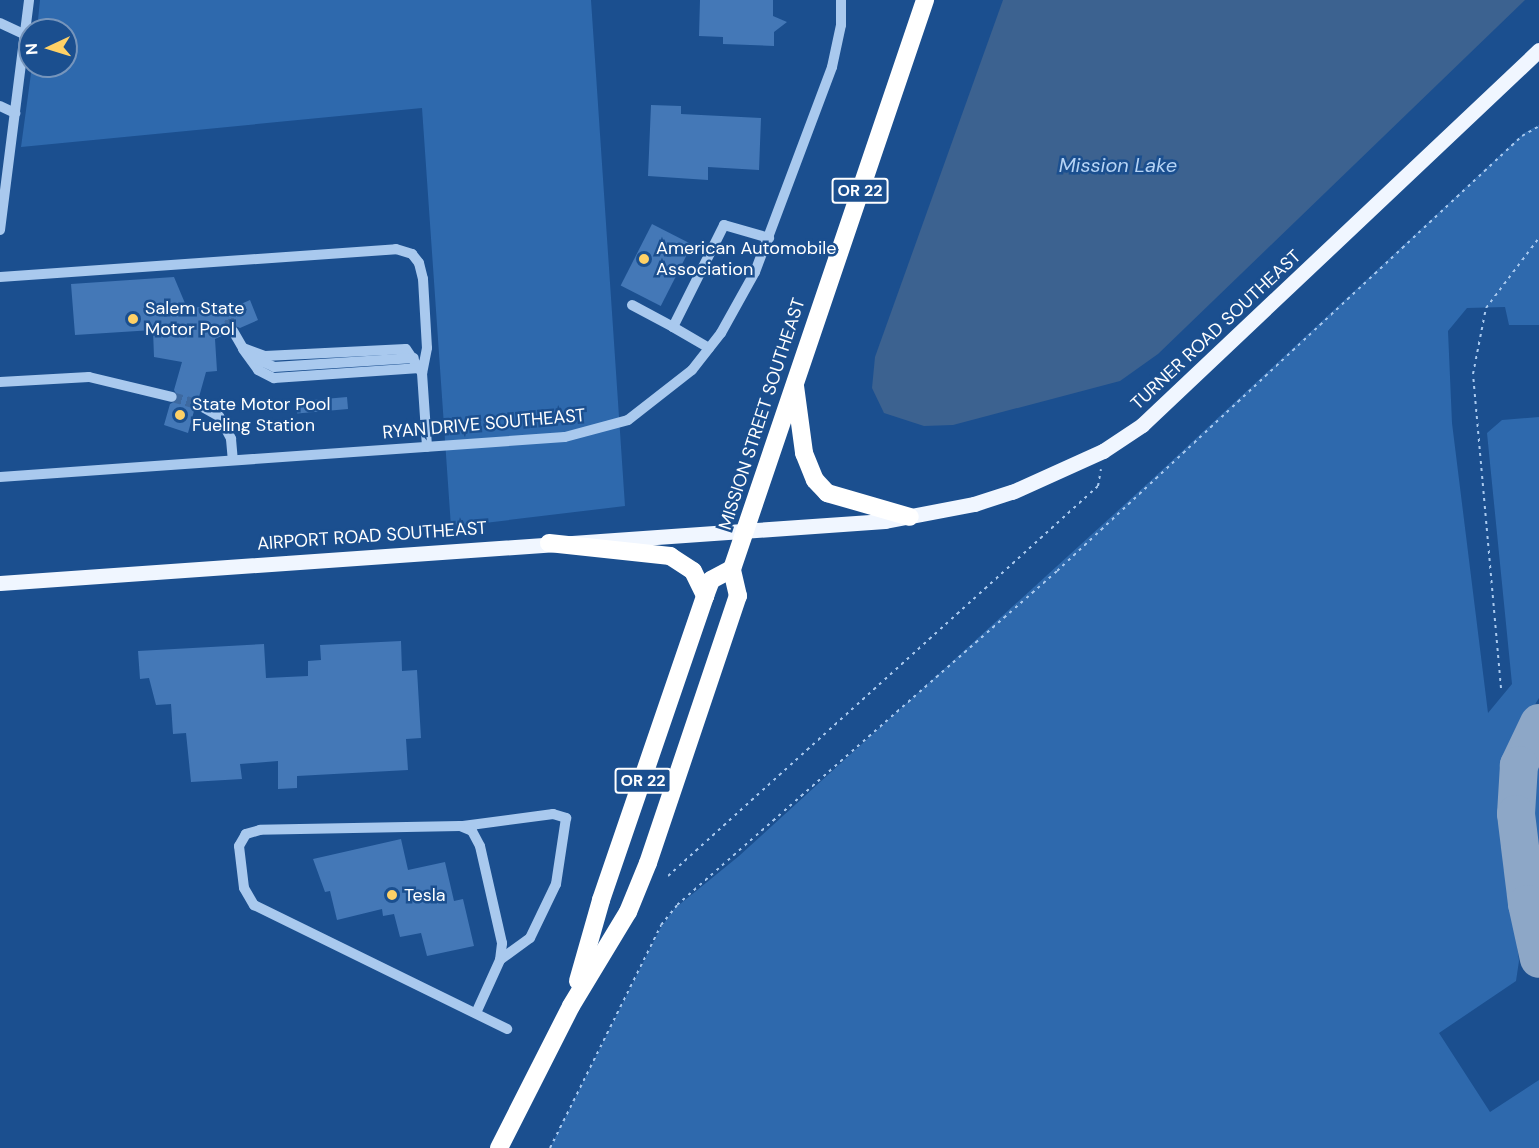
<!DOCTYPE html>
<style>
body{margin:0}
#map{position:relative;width:1539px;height:1148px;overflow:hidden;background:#1b4f8f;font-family:"DM Sans",sans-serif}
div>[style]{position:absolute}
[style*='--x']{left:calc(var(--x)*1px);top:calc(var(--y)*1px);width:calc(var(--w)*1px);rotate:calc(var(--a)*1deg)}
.green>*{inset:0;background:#2e69ad}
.water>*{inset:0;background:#3c6290}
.taxiway>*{height:38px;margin:-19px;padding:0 19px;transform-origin:19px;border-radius:19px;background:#8da7c7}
.building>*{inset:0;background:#4478b7;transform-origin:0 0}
.minor-tunnel>*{height:10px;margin-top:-5px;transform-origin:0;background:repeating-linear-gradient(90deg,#3d69a0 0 10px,transparent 0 15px)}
.path>*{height:2px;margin-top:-1px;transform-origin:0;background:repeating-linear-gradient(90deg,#a9c9ee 0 3px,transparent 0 7.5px)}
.minor>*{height:10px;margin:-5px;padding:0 5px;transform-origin:5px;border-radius:5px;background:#a9c9ee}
.major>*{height:15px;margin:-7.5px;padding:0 7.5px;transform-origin:7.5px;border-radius:7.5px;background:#f0f6ff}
.highway>*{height:18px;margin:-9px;padding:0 9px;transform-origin:9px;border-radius:9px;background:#fff}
.dots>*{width:16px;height:16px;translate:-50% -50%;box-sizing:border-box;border:3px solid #1b4f8f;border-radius:50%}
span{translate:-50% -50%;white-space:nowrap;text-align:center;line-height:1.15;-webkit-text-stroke:5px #1b4f8f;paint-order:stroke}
.shield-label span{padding:2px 4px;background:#1b4f8f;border:2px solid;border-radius:4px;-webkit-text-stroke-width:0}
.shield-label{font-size:16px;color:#fff;font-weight:700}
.poi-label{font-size:18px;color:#fff}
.left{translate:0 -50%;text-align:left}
.street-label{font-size:18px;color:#fff}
.water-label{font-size:20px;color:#b5d3f5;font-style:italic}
.north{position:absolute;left:18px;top:18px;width:60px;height:60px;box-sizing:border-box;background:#1b4f8f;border:2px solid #7695bc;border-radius:50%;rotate:266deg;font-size:16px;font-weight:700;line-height:24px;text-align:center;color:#fff}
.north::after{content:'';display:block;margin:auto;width:21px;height:27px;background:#ffd166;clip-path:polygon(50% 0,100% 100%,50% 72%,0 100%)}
</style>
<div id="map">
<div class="green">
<div style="clip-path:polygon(40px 0,591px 0,625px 506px,451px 527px,422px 108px,21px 147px,32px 66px,66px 66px,66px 30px,37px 30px)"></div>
<div style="clip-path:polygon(1539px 125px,1539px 325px,1509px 325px,1505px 307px,1467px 308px,1448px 331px,1452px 423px,1488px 713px,1512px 684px,1487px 433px,1502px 420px,1539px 417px,1539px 698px,1507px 750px,1499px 790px,1519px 961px,1516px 981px,1439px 1033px,1490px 1112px,1539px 1080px,1539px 1148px,550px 1148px,660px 929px,674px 909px,739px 856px,1147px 484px,1524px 133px)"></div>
<div style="clip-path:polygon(1539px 756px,1539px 873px,1531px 795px)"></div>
</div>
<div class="water">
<div style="clip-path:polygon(1003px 0,1525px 0,1158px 354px,1120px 381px,953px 425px,924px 426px,884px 413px,872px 388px,875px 357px)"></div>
</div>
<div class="taxiway">
<div style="--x:1539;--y:723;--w:47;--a:115.5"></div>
<div style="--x:1519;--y:765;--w:49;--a:93.5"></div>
<div style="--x:1516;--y:814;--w:91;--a:83"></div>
<div style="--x:1527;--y:904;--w:56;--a:77.7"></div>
</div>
<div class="building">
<div style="clip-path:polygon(700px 0,773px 0,773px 16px,787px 22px,774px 32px,774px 46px,723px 44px,723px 37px,699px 36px)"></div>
<div style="clip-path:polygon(651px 105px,681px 106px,681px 114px,761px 118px,759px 170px,708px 167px,708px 180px,648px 176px)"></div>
<div style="left:652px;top:224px;width:45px;height:69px;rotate:27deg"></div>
<div style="clip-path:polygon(174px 277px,187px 308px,241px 304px,250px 300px,258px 320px,240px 328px,230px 324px,226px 334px,215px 339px,217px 371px,206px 372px,199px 397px,190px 401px,194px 411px,188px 433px,164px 425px,170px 404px,179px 399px,174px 390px,182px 362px,154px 357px,153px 330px,75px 335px,71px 284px)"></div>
<div style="left:347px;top:397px;width:12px;height:51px;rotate:85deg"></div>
<div style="clip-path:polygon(401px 641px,402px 671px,417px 670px,421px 738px,406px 739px,408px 770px,297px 776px,297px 788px,278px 789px,278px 761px,240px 764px,242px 779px,191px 782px,186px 733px,173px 734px,171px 704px,156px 705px,149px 678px,140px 679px,138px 651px,264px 644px,266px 678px,308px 676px,308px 661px,321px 660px,320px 645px)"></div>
<div style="clip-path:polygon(401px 839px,408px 870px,445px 862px,454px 901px,463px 899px,474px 946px,427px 956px,421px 933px,400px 937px,394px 914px,383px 916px,382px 909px,337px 920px,330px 891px,325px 892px,313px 859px)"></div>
</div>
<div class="minor-tunnel">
<div style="--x:224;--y:305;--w:28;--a:71"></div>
<div style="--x:172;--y:397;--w:26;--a:16"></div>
</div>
<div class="path">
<div style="--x:1501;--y:688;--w:315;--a:-95.1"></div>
<div style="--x:1473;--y:374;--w:67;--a:-78.9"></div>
<div style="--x:1486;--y:308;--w:88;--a:-52.9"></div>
<div style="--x:668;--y:876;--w:581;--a:-42.21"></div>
<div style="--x:1098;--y:486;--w:17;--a:-80"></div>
<div style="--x:550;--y:1148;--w:249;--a:-63.5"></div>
<div style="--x:661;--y:925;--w:26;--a:-51"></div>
<div style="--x:677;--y:905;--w:506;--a:-41.31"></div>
<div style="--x:1057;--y:571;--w:637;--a:-43.09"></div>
<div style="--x:1522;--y:136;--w:20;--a:-30"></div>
</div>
<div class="minor">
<div style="--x:0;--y:23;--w:26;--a:25"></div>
<div style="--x:0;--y:106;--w:17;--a:25"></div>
<div style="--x:0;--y:230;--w:232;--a:-82.8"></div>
<div style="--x:0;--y:277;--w:397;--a:-4"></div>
<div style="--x:396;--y:249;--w:17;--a:17"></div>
<div style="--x:412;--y:254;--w:11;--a:52"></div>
<div style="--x:419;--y:263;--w:16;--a:76"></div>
<div style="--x:423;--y:279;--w:69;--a:86.7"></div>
<div style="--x:427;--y:348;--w:25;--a:101"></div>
<div style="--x:632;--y:305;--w:47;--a:28.2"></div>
<div style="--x:233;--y:331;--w:20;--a:60"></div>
<div style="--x:243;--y:348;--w:23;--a:20"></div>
<div style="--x:265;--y:356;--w:141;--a:-2.8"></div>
<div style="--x:406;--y:349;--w:29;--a:56"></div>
<div style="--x:422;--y:373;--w:74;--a:86.1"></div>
<div style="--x:709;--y:348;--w:42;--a:-149.7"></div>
<div style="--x:673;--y:327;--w:114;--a:-63.4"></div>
<div style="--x:724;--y:225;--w:47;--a:16.1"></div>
<div style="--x:243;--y:349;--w:26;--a:54"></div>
<div style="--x:258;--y:370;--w:18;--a:27"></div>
<div style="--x:274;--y:378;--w:146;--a:-3.9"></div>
<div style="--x:252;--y:357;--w:24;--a:24"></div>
<div style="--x:274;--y:367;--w:140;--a:-3.7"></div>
<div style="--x:0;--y:382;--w:89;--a:-3.2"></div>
<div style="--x:89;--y:377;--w:85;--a:13.5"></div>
<div style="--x:197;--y:404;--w:25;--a:29"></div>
<div style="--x:219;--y:416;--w:26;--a:62"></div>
<div style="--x:231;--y:439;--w:21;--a:85"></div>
<div style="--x:0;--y:477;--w:566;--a:-4.05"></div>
<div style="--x:565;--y:437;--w:65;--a:-15.1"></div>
<div style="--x:628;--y:420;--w:81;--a:-38"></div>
<div style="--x:692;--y:370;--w:47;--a:-51.9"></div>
<div style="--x:721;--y:333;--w:70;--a:-60.9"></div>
<div style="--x:755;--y:272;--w:219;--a:-69.4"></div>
<div style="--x:832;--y:67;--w:43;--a:-77.9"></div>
<div style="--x:841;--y:25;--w:25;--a:-90"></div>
<div style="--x:463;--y:826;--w:91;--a:-7.6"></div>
<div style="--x:553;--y:814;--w:14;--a:17"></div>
<div style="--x:566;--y:818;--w:67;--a:98.6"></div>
<div style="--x:556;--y:884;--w:60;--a:115.7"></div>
<div style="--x:530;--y:938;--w:37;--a:144"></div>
<div style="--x:476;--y:1013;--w:58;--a:-65.6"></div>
<div style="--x:500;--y:960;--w:17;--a:-83"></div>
<div style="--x:502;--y:943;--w:99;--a:-102.8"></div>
<div style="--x:480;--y:846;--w:17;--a:-118"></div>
<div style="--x:472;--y:831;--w:13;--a:-157"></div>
<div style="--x:460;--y:826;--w:200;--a:178.9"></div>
<div style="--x:260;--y:830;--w:15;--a:164"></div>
<div style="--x:246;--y:834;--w:14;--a:120"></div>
<div style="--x:239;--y:846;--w:42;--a:83.2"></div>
<div style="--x:244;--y:888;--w:20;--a:60"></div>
<div style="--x:254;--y:905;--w:282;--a:26.1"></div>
</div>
<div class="major">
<div style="--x:0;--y:583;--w:887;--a:-4.01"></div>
<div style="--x:885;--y:521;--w:91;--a:-10.8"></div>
<div style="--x:974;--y:504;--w:40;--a:-18"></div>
<div style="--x:1012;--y:492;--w:100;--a:-24.3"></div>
<div style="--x:1103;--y:451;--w:47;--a:-33.7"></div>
<div style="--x:1142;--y:425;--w:546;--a:-43.37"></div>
</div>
<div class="highway">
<div style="--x:795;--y:386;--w:68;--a:82.3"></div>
<div style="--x:804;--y:453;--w:29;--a:68"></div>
<div style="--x:815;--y:480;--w:18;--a:47"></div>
<div style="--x:827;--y:493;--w:86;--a:16.1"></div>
<div style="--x:549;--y:543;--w:122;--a:6.1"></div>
<div style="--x:670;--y:556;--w:27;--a:33"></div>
<div style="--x:693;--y:571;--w:28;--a:64"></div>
<div style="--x:578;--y:981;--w:84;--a:-74.1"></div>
<div style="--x:601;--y:900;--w:321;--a:-71.1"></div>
<div style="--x:705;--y:596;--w:17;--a:-69"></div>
<div style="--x:711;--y:580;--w:24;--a:-28"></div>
<div style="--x:499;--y:1148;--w:159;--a:-63.1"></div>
<div style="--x:571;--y:1006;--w:110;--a:-58.8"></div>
<div style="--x:628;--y:912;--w:53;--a:-67.8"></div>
<div style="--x:648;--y:863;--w:282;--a:-71.4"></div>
<div style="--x:738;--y:596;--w:28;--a:-103"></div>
<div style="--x:732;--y:569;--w:601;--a:-71.26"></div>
</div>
<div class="dots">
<div style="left:644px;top:259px;background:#ffd166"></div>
<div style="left:133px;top:319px;background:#ffd166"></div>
<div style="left:180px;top:415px;background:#ffd166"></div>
<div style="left:392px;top:895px;background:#ffd166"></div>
</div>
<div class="shield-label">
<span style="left:860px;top:191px">OR 22</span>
<span style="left:643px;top:781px">OR 22</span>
</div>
<div class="poi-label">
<span class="left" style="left:656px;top:259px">American Automobile<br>Association</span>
<span class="left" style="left:145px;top:319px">Salem State<br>Motor Pool</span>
<span class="left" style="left:192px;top:415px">State Motor Pool<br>Fueling Station</span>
<span class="left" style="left:404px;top:895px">Tesla</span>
</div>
<div class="street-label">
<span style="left:1216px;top:330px;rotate:-43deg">TURNER ROAD SOUTHEAST</span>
<span style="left:762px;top:414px;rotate:-72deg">MISSION STREET SOUTHEAST</span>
<span style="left:484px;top:424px;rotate:-5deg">RYAN DRIVE SOUTHEAST</span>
<span style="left:372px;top:536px;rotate:-4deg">AIRPORT ROAD SOUTHEAST</span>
</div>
<div class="water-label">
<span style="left:1118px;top:165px">Mission Lake</span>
</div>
<div class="north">N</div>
</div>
